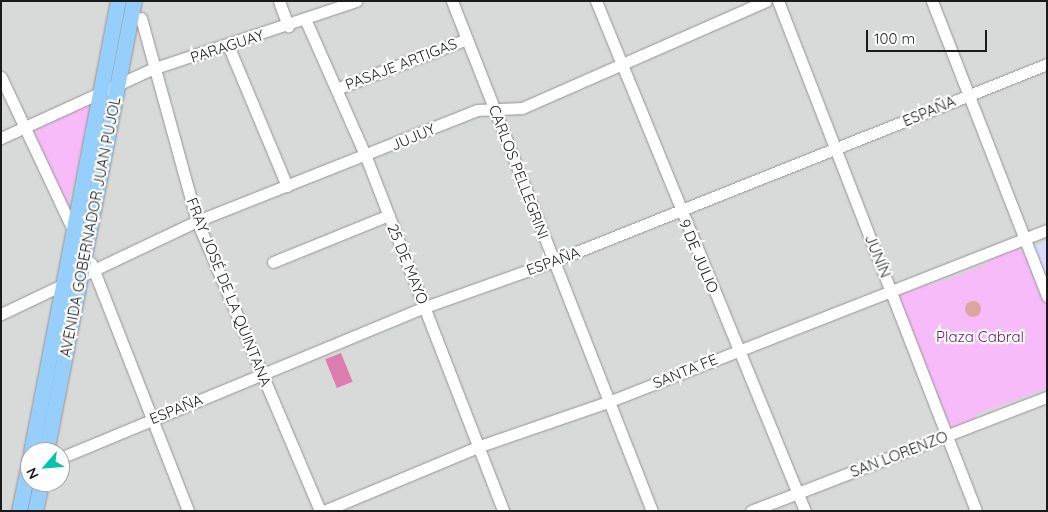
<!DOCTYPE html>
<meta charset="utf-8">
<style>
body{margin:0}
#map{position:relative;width:1048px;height:512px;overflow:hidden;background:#e0e6ec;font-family:Quicksand,sans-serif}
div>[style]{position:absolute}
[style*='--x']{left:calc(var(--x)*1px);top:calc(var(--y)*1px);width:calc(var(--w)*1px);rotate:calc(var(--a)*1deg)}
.residential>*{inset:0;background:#d8d9d9}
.education>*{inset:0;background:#d7dcff}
.park>*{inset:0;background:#f6bbf8}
.pitch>*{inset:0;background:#dc7dae;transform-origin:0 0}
.water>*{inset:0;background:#dba6a0}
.round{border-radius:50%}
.roads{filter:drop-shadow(0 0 1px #959595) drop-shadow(0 0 1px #959595)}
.minor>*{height:11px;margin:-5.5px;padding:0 5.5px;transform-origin:5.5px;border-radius:5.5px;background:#fff}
.major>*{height:15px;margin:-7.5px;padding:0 7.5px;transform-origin:7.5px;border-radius:7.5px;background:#96cffb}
span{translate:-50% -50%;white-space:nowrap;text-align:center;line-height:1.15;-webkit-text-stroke:4.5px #fff;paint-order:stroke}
.street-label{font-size:15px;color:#1b1b1b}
.park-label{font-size:15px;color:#710b76}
.frame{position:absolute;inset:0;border:2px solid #1b1b1b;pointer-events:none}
.north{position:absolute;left:20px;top:442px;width:50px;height:50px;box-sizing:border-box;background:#fff;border:1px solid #a4a4a4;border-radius:50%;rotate:243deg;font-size:14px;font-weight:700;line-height:20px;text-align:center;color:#1b1b1b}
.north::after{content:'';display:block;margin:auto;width:18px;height:22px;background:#01c4ac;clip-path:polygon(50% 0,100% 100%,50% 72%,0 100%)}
.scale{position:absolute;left:866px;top:30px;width:121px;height:22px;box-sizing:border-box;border:2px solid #1b1b1b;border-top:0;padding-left:6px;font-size:15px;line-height:18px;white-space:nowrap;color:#1b1b1b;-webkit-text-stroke:4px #fff;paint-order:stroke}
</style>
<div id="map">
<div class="residential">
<div style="clip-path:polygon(evenodd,1px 1px,1047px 1px,1047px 511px,1px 511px,1px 1px,30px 452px,60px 452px,60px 482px,30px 482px,30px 452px)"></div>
</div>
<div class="education">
<div style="clip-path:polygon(1047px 241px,1047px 278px,1035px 246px)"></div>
</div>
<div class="park">
<div style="clip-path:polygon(92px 102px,67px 211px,29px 132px)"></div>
<div style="clip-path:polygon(1018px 249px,1027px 255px,1047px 306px,1047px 388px,974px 415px,976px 420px,946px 432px,892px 293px,922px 281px,929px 286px,987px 264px,990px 256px)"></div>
</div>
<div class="pitch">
<div style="left:341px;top:353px;width:31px;height:17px;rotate:68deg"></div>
</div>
<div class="water">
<div class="round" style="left:965px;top:301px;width:16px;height:16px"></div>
</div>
<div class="roads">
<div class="minor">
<div style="--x:279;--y:1;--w:27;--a:70"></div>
<div style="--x:452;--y:1;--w:548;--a:68.59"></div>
<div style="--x:596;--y:1;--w:551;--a:67.72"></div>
<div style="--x:778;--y:1;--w:547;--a:68.78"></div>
<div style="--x:932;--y:1;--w:317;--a:68.7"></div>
<div style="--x:141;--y:18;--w:211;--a:74.6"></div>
<div style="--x:197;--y:221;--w:315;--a:67"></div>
<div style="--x:306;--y:21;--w:149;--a:66.2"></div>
<div style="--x:366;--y:157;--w:380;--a:68.8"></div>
<div style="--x:228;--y:45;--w:153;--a:67.3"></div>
<div style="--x:1;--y:77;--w:171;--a:64.8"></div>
<div style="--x:336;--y:89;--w:140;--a:-20.9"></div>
<div style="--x:1;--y:138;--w:166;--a:-24.6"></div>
<div style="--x:152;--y:69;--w:215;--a:-18.4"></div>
<div style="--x:273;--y:262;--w:125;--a:-22.1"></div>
<div style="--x:91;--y:263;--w:266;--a:68.6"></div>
<div style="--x:1;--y:314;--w:217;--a:-25.4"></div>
<div style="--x:197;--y:221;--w:301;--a:-21.6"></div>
<div style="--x:477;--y:110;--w:45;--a:-2.5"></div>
<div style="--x:522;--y:108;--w:266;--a:-23.7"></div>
<div style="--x:60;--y:458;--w:395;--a:-22.5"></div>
<div style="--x:425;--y:307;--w:137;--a:-19.6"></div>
<div style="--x:554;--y:261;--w:531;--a:-21.78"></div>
<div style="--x:324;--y:511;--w:169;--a:-22.6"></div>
<div style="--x:480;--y:446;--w:135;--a:-19"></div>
<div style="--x:608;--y:402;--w:471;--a:-21.4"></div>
<div style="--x:751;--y:511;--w:317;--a:-21.1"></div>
</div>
<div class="major">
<div style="--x:31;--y:452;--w:459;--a:-79.1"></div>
<div style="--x:46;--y:452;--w:460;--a:-79"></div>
<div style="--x:19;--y:511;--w:54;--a:-78.3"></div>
<div style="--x:35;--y:511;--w:30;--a:-78"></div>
</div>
</div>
<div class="street-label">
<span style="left:227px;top:46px;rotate:-18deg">PARAGUAY</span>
<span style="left:401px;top:64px;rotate:-21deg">PASAJE ARTIGAS</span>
<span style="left:929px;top:111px;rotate:-23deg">ESPAÑA</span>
<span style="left:413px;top:137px;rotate:-23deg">JUJUY</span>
<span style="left:519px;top:172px;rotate:69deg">CARLOS PELLEGRINI</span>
<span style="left:90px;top:227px;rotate:-79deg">AVENIDA GOBERNADOR JUAN PUJOL</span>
<span style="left:699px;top:256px;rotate:67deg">9 DE JULIO</span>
<span style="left:878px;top:256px;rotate:68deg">JUNÍN</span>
<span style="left:553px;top:261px;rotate:-20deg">ESPAÑA</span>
<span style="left:408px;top:264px;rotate:68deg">25 DE MAYO</span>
<span style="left:229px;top:292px;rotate:68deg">FRAY JOSÉ DE LA QUINTANA</span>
<span style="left:685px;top:371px;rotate:-22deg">SANTA FE</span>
<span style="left:176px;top:409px;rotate:-22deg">ESPAÑA</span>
<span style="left:899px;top:454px;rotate:-21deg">SAN LORENZO</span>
</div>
<div class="park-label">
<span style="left:980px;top:337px">Plaza Cabral</span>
</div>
<div class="frame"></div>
<div class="north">N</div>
<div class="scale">100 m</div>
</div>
